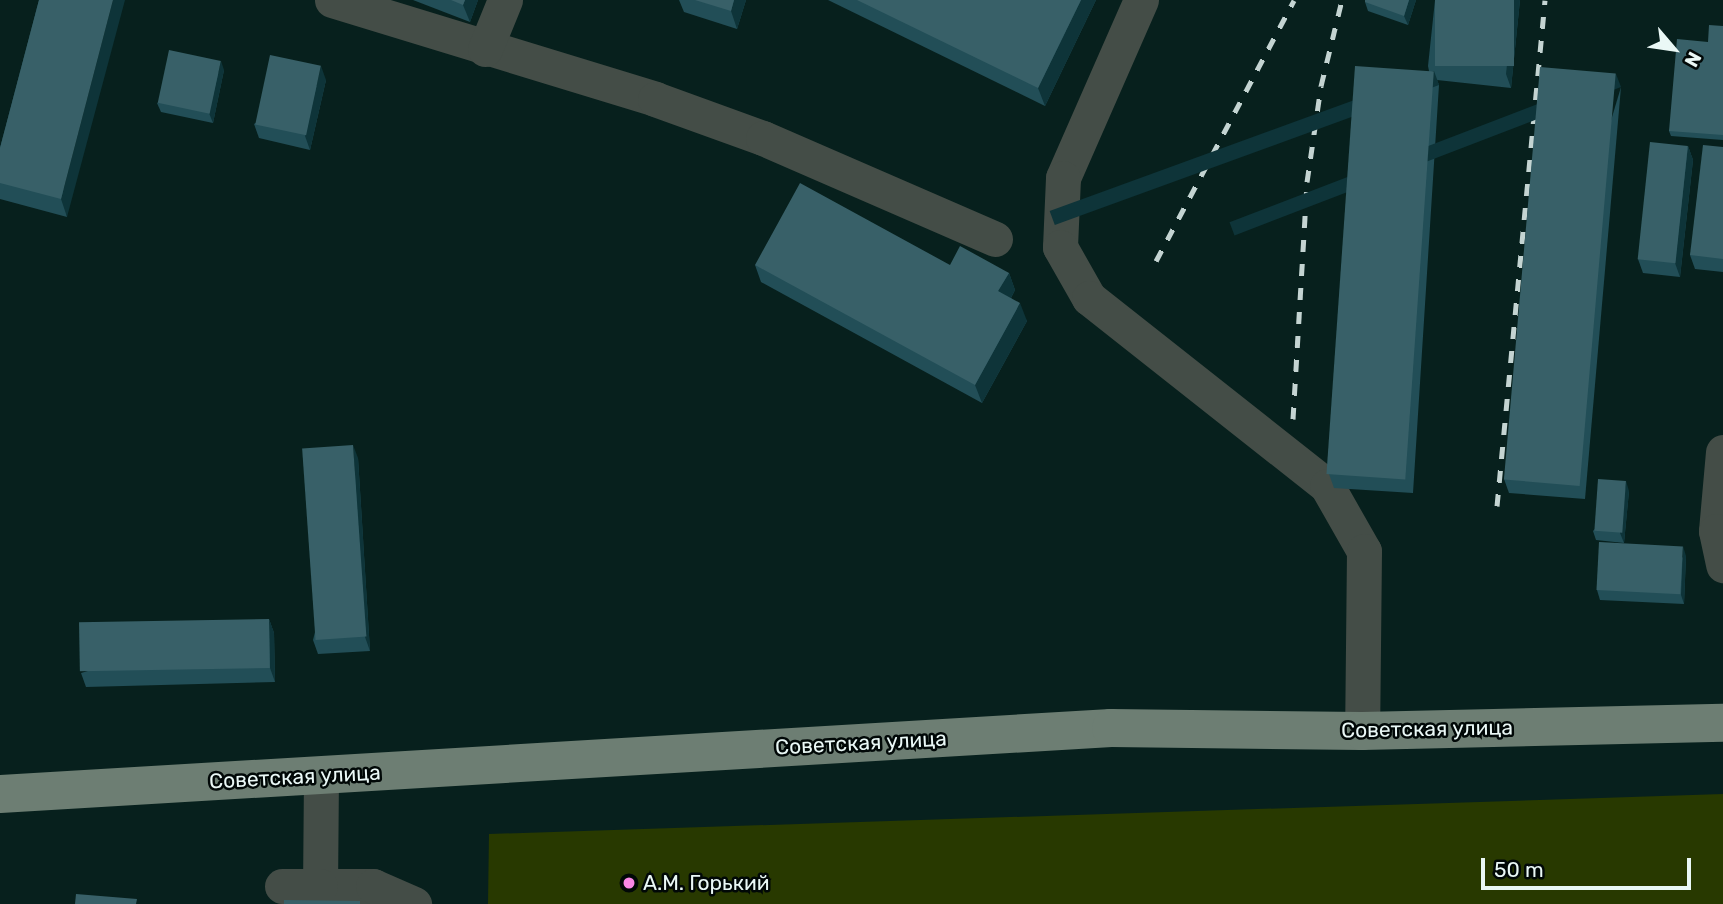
<!DOCTYPE html>
<meta charset="utf-8">
<style>
body{margin:0}
#map{position:relative;width:1723px;height:904px;overflow:hidden;background:#07201d;font-family:Rubik,sans-serif}
div>[style]{position:absolute}
[style*='--x']{left:calc(var(--x)*1px);top:calc(var(--y)*1px);width:calc(var(--w)*1px);rotate:calc(var(--a)*1deg)}
.green>*{inset:0;background:#283900}
.minor>*{height:35px;margin:-17.5px;padding:0 17.5px;transform-origin:17.5px;border-radius:17.5px;background:#444d47}
.major>*{height:38px;margin:-19px;padding:0 19px;transform-origin:19px;border-radius:19px;background:#6d7e73}
.rail>*{height:5px;margin-top:-2.5px;transform-origin:0;background:repeating-linear-gradient(90deg,#c4d4d2 0 12px,transparent 0 24px)}
.wall>*{inset:0;background:#224e57}
.shaded-wall>*{inset:0;background:#0e3439;transform-origin:0 0}
.building>*{inset:0;background:#386068;transform-origin:0 0}
.dots>*{width:19px;height:19px;translate:-50% -50%;box-sizing:border-box;border:4px solid #010807;border-radius:50%}
span{translate:-50% -50%;white-space:nowrap;text-align:center;line-height:1.15;-webkit-text-stroke:5px #010807;paint-order:stroke}
.street-label{font-size:21px;color:#eaf8f6}
.poi-label{font-size:21px;color:#eaf8f6}
.left{translate:0 -50%;text-align:left}
.north{position:absolute;left:1639px;top:14px;width:70px;height:70px;-webkit-text-stroke:5px #010807;paint-order:stroke;rotate:119deg;font-size:19px;font-weight:700;line-height:28px;text-align:center;color:#eaf8f6}
.north::after{content:'';display:block;margin:auto;width:24px;height:32px;background:#eaf8f6;clip-path:polygon(50% 0,100% 100%,50% 72%,0 100%)}
.scale{position:absolute;left:1481px;top:858px;width:210px;height:32px;box-sizing:border-box;border:4px solid #eaf8f6;border-top:0;padding-left:9px;font-size:21px;line-height:24px;white-space:nowrap;color:#eaf8f6;-webkit-text-stroke:5px #010807;paint-order:stroke}
</style>
<div id="map">
<div class="green">
<div style="clip-path:polygon(1723px 794px,1723px 904px,488px 904px,489px 834px)"></div>
</div>
<div class="minor">
<div style="--x:332;--y:0;--w:338;--a:17"></div>
<div style="--x:655;--y:99;--w:115;--a:19.9"></div>
<div style="--x:763;--y:138;--w:253;--a:23.5"></div>
<div style="--x:1141;--y:0;--w:194;--a:113.7"></div>
<div style="--x:1063;--y:178;--w:69;--a:92.5"></div>
<div style="--x:1060;--y:247;--w:59;--a:60.4"></div>
<div style="--x:1089;--y:298;--w:303;--a:38.3"></div>
<div style="--x:1327;--y:486;--w:75;--a:60.4"></div>
<div style="--x:1364;--y:551;--w:180;--a:90.6"></div>
<div style="--x:485;--y:49;--w:53;--a:-67.8"></div>
<div style="--x:1723;--y:452;--w:79;--a:95.1"></div>
<div style="--x:1716;--y:531;--w:35;--a:78"></div>
<div style="--x:321;--y:775;--w:111;--a:90.5"></div>
<div style="--x:320;--y:886;--w:53;--a:0"></div>
<div style="--x:373;--y:886;--w:45;--a:23.7"></div>
<div style="--x:282;--y:886;--w:38;--a:0"></div>
</div>
<div class="major">
<div style="--x:0;--y:794;--w:1113;--a:-3.4"></div>
<div style="--x:1111;--y:728;--w:251;--a:0.7"></div>
<div style="--x:1362;--y:731;--w:361;--a:-1.3"></div>
</div>
<div class="rail">
<div style="--x:1156;--y:261;--w:295;--a:-62.1"></div>
<div style="--x:1293;--y:419;--w:237;--a:-86.6"></div>
<div style="--x:1307;--y:182;--w:97;--a:-81.7"></div>
<div style="--x:1321;--y:86;--w:89;--a:-76.3"></div>
<div style="--x:1497;--y:506;--w:508;--a:-84.58"></div>
</div>
<div class="wall">
<div style="clip-path:polygon(39px 0,67px 217px,0 199px,0 148px)"></div>
<div style="clip-path:polygon(413px 0,478px 0,470px 22px)"></div>
<div style="clip-path:polygon(679px 0,746px 0,737px 29px,684px 12px)"></div>
<div style="clip-path:polygon(828px 0,1096px 0,1045px 106px)"></div>
<div style="clip-path:polygon(1365px 0,1416px 0,1408px 25px,1368px 11px,1365px 2px)"></div>
<div style="clip-path:polygon(1435px 0,1520px 0,1511px 88px,1437px 80px,1439px 85px,1413px 493px,1334px 488px,1329px 474px,1429px 71px,1428px 66px)"></div>
<div style="clip-path:polygon(1723px 26px,1723px 140px,1671px 136px,1669px 131px,1708px 42px)"></div>
<div style="clip-path:polygon(224px 70px,213px 123px,161px 112px,157px 103px)"></div>
<div style="clip-path:polygon(326px 80px,310px 150px,259px 138px,254px 124px)"></div>
<div style="clip-path:polygon(1621px 87px,1585px 499px,1509px 493px,1504px 479px)"></div>
<div style="clip-path:polygon(1688px 146px,1693px 160px,1680px 277px,1643px 273px,1638px 259px)"></div>
<div style="clip-path:polygon(1723px 147px,1723px 272px,1695px 269px,1690px 255px)"></div>
<div style="clip-path:polygon(755px 265px,950px 265px,1009px 273px,1015px 290px,1011px 298px,1027px 321px,982px 403px,761px 282px)"></div>
<div style="clip-path:polygon(358px 458px,370px 651px,318px 654px,313px 640px)"></div>
<div style="clip-path:polygon(1629px 491px,1624px 543px,1596px 540px,1593px 531px)"></div>
<div style="clip-path:polygon(1686px 556px,1684px 604px,1600px 600px,1597px 590px)"></div>
<div style="clip-path:polygon(269px 619px,274px 633px,275px 682px,86px 687px,81px 673px)"></div>
</div>
<div class="shaded-wall">
<div style="clip-path:polygon(113px 0,125px 0,67px 217px,61px 199px)"></div>
<div style="clip-path:polygon(465px 0,478px 0,470px 22px,463px 5px)"></div>
<div style="clip-path:polygon(734px 0,746px 0,737px 29px,731px 11px)"></div>
<div style="clip-path:polygon(1081px 0,1096px 0,1045px 106px,1038px 88px)"></div>
<div style="clip-path:polygon(1409px 0,1416px 0,1408px 25px,1404px 16px)"></div>
<div style="clip-path:polygon(1514px 0,1520px 0,1511px 88px,1506px 74px)"></div>
<div style="clip-path:polygon(221px 61px,224px 70px,213px 123px,209px 113px)"></div>
<div style="clip-path:polygon(321px 66px,326px 80px,310px 150px,305px 136px)"></div>
<div style="left:1434px;top:71px;width:15px;height:409px;rotate:70deg"></div>
<div style="left:1616px;top:74px;width:14px;height:414px;rotate:69deg"></div>
<div style="clip-path:polygon(1688px 146px,1693px 160px,1680px 277px,1675px 263px)"></div>
<div style="clip-path:polygon(1009px 273px,1015px 290px,1005px 309px,998px 291px)"></div>
<div style="clip-path:polygon(1020px 303px,1027px 321px,982px 403px,975px 385px)"></div>
<div style="clip-path:polygon(353px 445px,358px 458px,370px 651px,365px 637px)"></div>
<div style="clip-path:polygon(1626px 481px,1629px 491px,1624px 543px,1620px 533px)"></div>
<div style="clip-path:polygon(1683px 546px,1686px 556px,1684px 604px,1681px 595px)"></div>
<div style="clip-path:polygon(269px 619px,274px 633px,275px 682px,270px 668px)"></div>
</div>
<div class="building">
<div style="clip-path:polygon(39px 0,113px 0,61px 199px,0 183px,0 148px)"></div>
<div style="clip-path:polygon(451px 0,465px 0,463px 5px)"></div>
<div style="clip-path:polygon(695px 0,734px 0,731px 11px)"></div>
<div style="clip-path:polygon(857px 0,1081px 0,1038px 88px)"></div>
<div style="clip-path:polygon(1365px 0,1409px 0,1404px 16px,1365px 2px)"></div>
<div style="left:1435px;top:0;width:79px;height:66px"></div>
<div style="clip-path:polygon(1709px 25px,1723px 26px,1723px 135px,1669px 131px,1677px 39px,1708px 42px)"></div>
<div style="left:169px;top:50px;width:53px;height:54px;rotate:12deg"></div>
<div style="left:270px;top:55px;width:52px;height:71px;rotate:12deg"></div>
<div style="left:1355px;top:66px;width:79px;height:409px;rotate:4deg"></div>
<div style="left:1540px;top:67px;width:76px;height:414px;rotate:5deg"></div>
<div style="left:1650px;top:142px;width:38px;height:118px;rotate:6deg"></div>
<div style="clip-path:polygon(1703px 145px,1723px 147px,1723px 259px,1690px 255px)"></div>
<div style="clip-path:polygon(800px 183px,950px 265px,960px 246px,1009px 273px,998px 291px,1020px 303px,975px 385px,755px 265px)"></div>
<div style="left:353px;top:445px;width:192px;height:51px;rotate:86deg"></div>
<div style="left:1598px;top:479px;width:28px;height:52px;rotate:4deg"></div>
<div style="left:1599px;top:542px;width:84px;height:48px;rotate:3deg"></div>
<div style="left:269px;top:619px;width:49px;height:190px;rotate:89deg"></div>
<div style="clip-path:polygon(76px 894px,137px 899px,136px 904px,75px 904px)"></div>
<div style="clip-path:polygon(284px 900px,360px 901px,360px 904px,284px 904px)"></div>
</div>
<div class="dots">
<div style="left:629px;top:883px;background:#fa87e6"></div>
</div>
<div class="street-label">
<span style="left:1427px;top:729px;rotate:-1deg">Советская улица</span>
<span style="left:861px;top:743px;rotate:-3deg">Советская улица</span>
<span style="left:295px;top:777px;rotate:-3deg">Советская улица</span>
</div>
<div class="poi-label">
<span class="left" style="left:643px;top:883px">А.М. Горький</span>
</div>
<div class="north">N</div>
<div class="scale">50 m</div>
</div>
